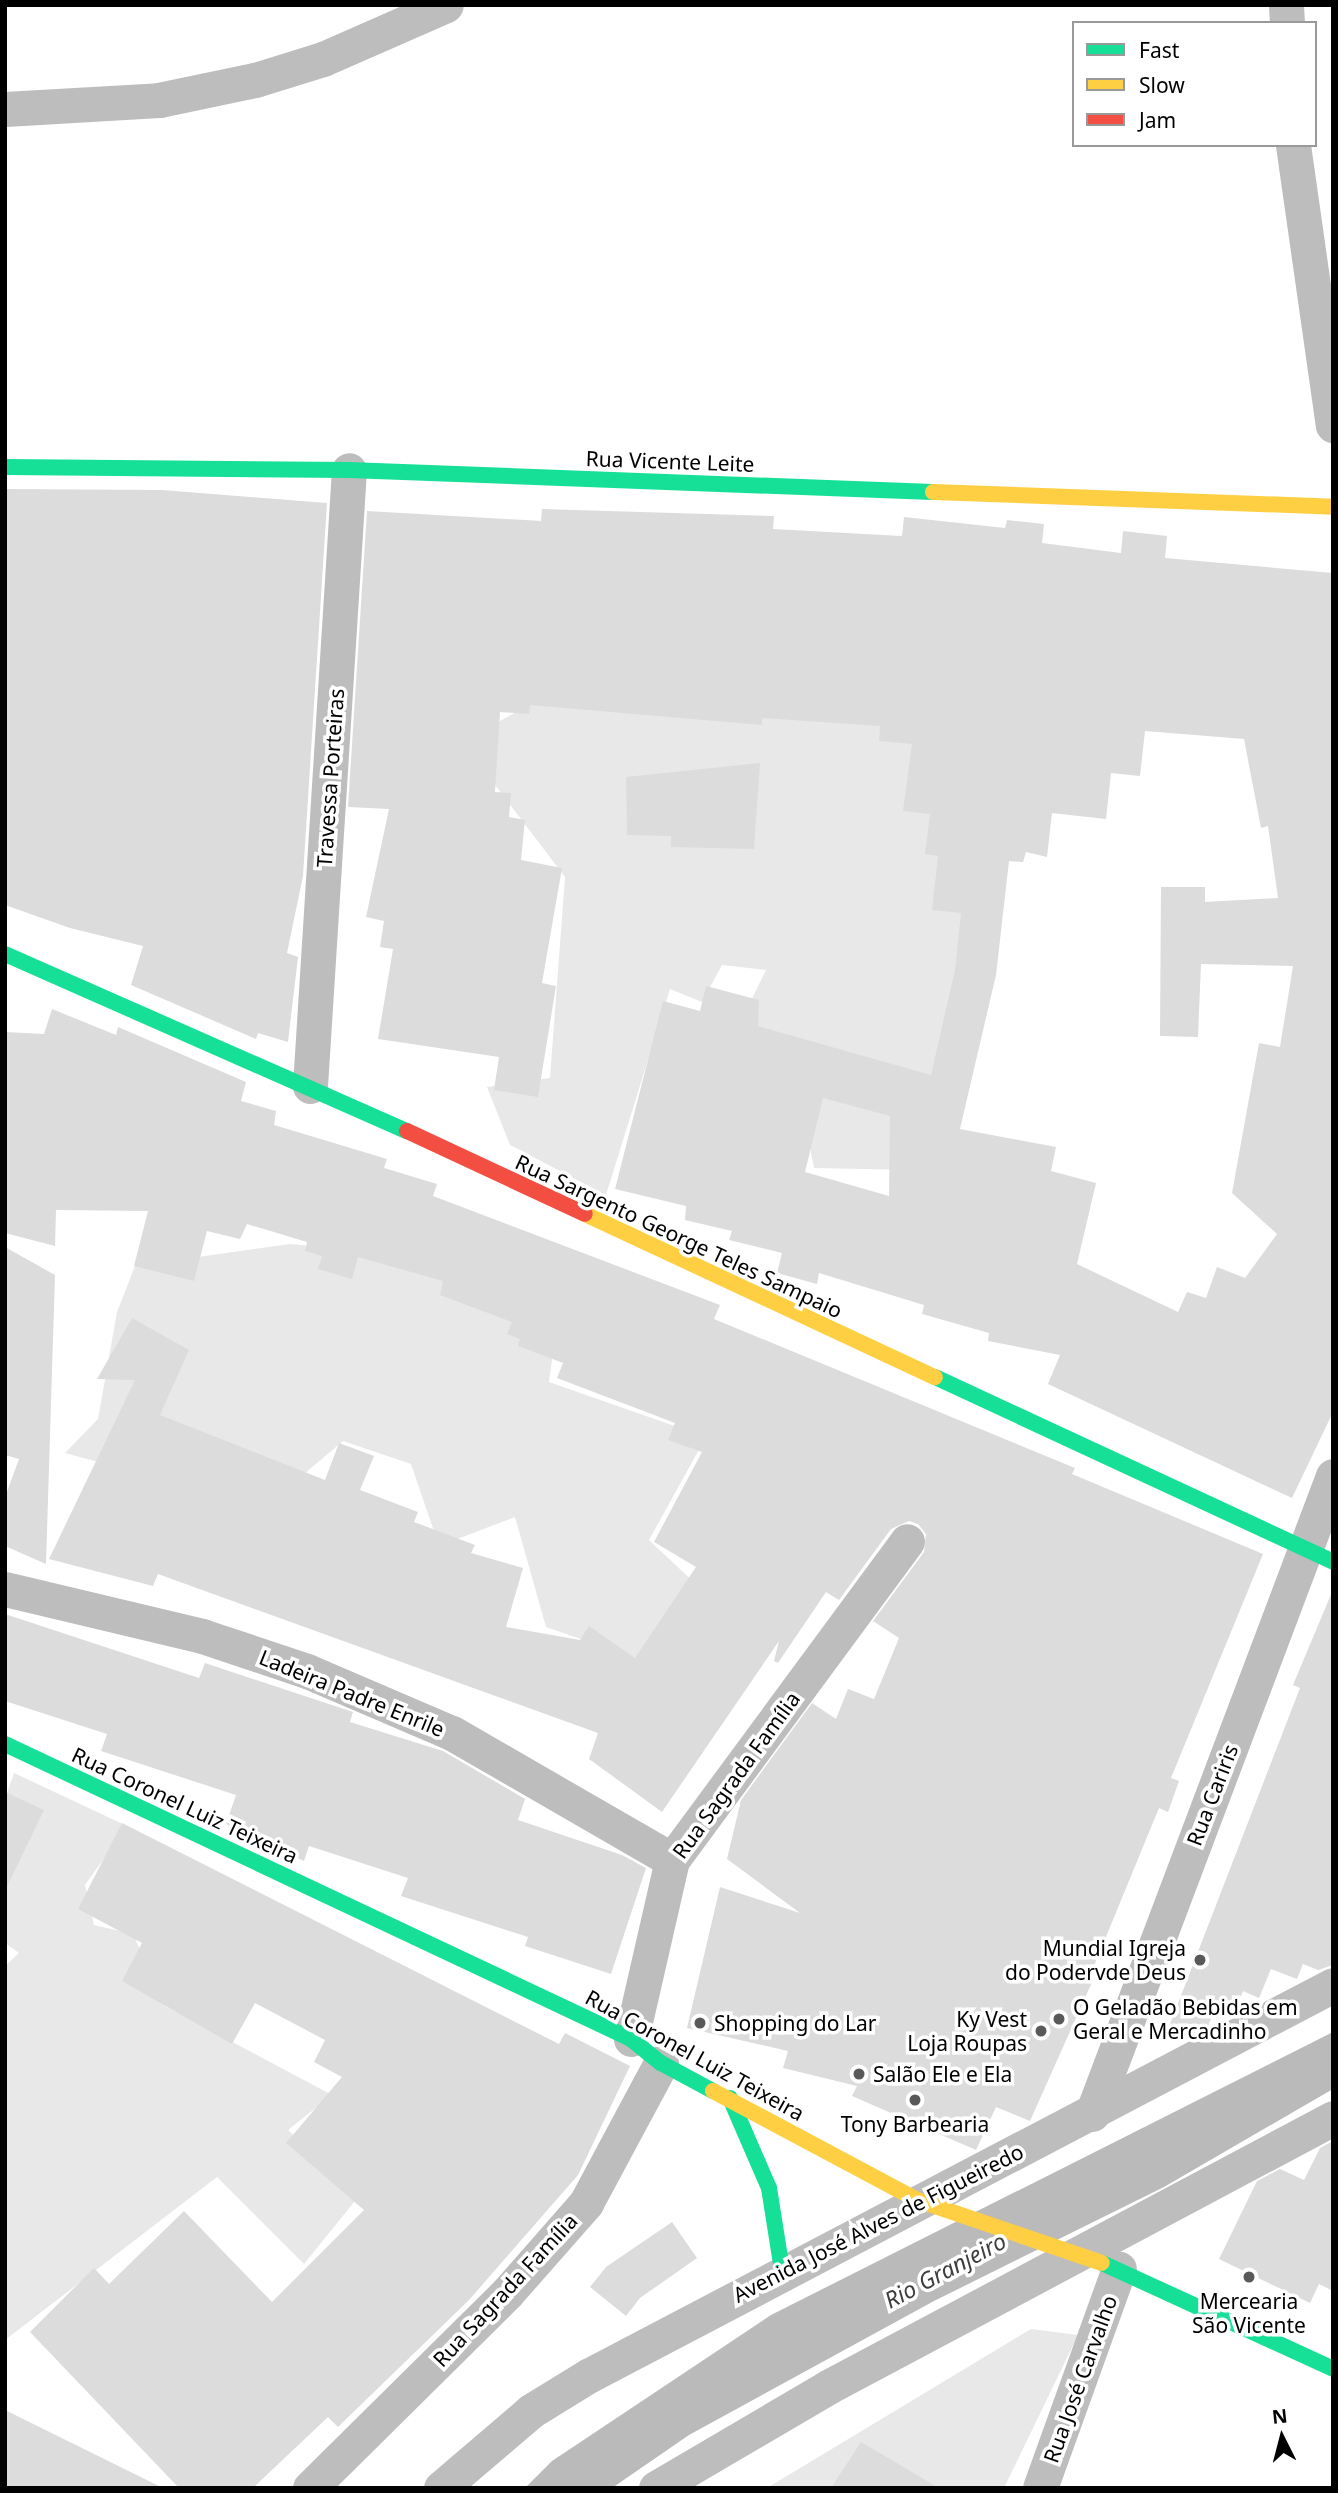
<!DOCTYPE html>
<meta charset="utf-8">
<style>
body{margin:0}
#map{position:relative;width:1338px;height:2493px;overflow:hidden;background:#fff;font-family:"Noto Sans",sans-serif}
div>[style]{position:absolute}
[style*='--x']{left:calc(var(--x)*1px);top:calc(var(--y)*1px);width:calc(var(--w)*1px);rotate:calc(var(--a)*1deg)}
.green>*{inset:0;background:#e8e8e8}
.water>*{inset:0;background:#bababa}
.building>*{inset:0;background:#dcdcdc}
.street>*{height:35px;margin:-17.5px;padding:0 17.5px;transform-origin:17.5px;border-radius:17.5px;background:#bdbdbd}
.fast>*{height:16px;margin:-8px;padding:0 8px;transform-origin:8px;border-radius:8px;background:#16e098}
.slow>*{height:16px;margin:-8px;padding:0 8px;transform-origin:8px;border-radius:8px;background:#ffcf43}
.jam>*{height:16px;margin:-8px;padding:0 8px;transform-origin:8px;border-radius:8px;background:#f24e42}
.dots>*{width:19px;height:19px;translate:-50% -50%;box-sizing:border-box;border:4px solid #fff;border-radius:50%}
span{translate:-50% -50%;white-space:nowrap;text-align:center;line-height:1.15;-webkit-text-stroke:7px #fff;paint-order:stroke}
.street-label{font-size:21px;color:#000}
.poi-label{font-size:21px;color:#000}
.right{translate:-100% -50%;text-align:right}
.left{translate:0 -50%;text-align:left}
.water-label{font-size:23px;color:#3e3e3e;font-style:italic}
.frame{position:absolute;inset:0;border:7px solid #000;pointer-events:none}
.legend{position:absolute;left:1072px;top:21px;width:245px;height:126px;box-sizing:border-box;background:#fff;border:2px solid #999;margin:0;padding:9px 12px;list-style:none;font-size:21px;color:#000}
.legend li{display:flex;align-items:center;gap:14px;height:35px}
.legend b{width:35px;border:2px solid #999}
.north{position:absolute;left:1247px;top:2402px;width:70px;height:70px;-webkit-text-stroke:5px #fff;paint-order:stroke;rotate:354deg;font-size:19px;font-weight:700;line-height:28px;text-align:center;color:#000}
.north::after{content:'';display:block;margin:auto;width:24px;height:32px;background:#000;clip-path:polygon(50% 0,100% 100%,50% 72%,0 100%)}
</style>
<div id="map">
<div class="green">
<div style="clip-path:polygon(587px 674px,934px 725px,971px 955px,914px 1170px,814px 1168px,801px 1101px,735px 1033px,766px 970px,722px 965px,702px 1002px,670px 989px,606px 1195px,510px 1145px,487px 1087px,550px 1078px,565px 877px,495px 785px,496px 723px)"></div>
<div style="clip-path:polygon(290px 1244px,492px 1263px,556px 1330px,549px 1382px,706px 1437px,649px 1540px,698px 1586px,662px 1667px,546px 1627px,515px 1517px,439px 1546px,411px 1464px,343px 1441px,297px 1480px,179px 1484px,65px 1453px,98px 1419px,117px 1312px,135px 1266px)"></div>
<div style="clip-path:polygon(14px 1773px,127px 1826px,85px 1885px,94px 1925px,133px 1934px,165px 2006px,332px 2095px,288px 2130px,359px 2196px,304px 2264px,217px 2177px,5px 2340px,5px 1966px,19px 1953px,5px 1943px,5px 1799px)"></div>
<div style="clip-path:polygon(1031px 2329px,1078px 2335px,1004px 2488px,767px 2488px)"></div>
</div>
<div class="water">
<div style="clip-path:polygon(1333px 2032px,1333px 2089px,1164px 2187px,934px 2301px,689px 2435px,612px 2488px,525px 2488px,552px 2461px,771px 2315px)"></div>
</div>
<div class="building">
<div style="clip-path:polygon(5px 489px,162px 490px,327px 503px,303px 876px,287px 953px,298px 957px,288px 1042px,258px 1033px,256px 1039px,131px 985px,143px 946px,70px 928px,5px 905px)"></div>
<div style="clip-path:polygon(evenodd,542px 509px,774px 516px,773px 529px,902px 536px,904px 517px,1005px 528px,1007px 520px,1044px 524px,1042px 543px,1121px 553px,1123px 531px,1167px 536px,1165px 558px,1333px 573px,1333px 1412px,1292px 1498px,1048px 1384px,1060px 1355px,988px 1341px,989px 1333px,922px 1314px,924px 1305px,819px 1273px,817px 1284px,777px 1273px,782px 1253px,729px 1240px,732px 1231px,685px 1220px,686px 1206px,615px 1189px,663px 1001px,700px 1011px,706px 986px,759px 1000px,758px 1026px,931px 1075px,955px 970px,961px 913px,932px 910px,938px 856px,925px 854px,930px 814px,903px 811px,912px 744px,879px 741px,880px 726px,762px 718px,762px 725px,530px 705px,529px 714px,500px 712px,495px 792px,511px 793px,509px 817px,525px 820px,521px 860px,562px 868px,542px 983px,556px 986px,538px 1097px,494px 1090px,499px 1057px,378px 1039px,393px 949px,380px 947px,384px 921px,366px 917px,389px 809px,348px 807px,367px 511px,541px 521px,542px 509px,1145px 731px,1244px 739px,1261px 828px,1268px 826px,1278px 898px,1205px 902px,1205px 887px,1161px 887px,1160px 1036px,1198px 1037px,1201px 964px,1293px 966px,1280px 1047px,1259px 1043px,1232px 1193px,1277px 1234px,1245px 1278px,1217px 1267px,1206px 1298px,1187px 1292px,1178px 1312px,1077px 1264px,1096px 1183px,1051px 1171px,1056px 1147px,960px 1129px,996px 975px,1009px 861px,1023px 862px,1026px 852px,1047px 857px,1052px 813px,1106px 819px,1111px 773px,1140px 776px,1145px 731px,542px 509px,823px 1098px,890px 1116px,889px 1196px,805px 1172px,823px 1098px)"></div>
<div style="clip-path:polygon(760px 763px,754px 849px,671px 847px,671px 836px,627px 835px,626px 777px)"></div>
<div style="clip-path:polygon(52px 1009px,116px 1035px,118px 1027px,246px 1082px,241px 1101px,276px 1111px,274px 1125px,387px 1159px,384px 1168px,437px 1184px,433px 1196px,720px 1305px,714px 1319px,1075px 1468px,1072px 1474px,1263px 1554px,1171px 1778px,1179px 1781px,1168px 1812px,1159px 1808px,1089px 1978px,1093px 1980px,1030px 2121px,996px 2107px,976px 2150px,852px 2096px,857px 2086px,783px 2068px,788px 2051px,687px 2028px,720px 1887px,800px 1913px,727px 1859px,741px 1800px,812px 1703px,836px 1719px,848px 1689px,874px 1699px,899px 1638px,873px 1621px,924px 1552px,926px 1534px,918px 1524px,909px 1521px,891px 1529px,839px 1600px,826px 1592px,778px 1663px,774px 1661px,779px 1641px,662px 1812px,589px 1759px,598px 1733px,158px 1574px,153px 1586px,49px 1559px,135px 1380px,97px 1379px,132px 1318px,189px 1350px,160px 1415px,325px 1480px,339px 1443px,374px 1456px,360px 1490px,418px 1512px,414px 1522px,475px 1545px,471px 1553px,523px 1568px,506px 1627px,580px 1640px,589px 1626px,635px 1658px,696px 1567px,654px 1542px,702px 1452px,668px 1440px,675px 1423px,557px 1378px,563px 1363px,518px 1346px,520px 1339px,507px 1334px,512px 1322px,440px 1295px,443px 1281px,358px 1257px,352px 1279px,318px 1269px,322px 1256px,305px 1251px,307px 1242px,247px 1224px,240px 1239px,207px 1231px,194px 1281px,134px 1266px,148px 1211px,56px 1210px,55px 1246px,5px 1233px,5px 1032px,44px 1034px)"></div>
<div style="clip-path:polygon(5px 1247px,55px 1275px,46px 1564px,5px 1546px,5px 1497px,19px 1459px,5px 1455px)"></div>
<div style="clip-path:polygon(1332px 1592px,1333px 1965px,1318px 1970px,1303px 1964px,1297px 1979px,1271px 1969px,1259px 1998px,1243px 1991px,1234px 2014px,1228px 2018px,1214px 2012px,1207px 2028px,1197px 2034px,1170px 2024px,1300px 1688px,1293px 1685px)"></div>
<div style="clip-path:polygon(5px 1614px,199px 1678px,205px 1663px,344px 1709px,353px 1712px,350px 1722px,443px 1751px,525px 1799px,518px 1820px,622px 1855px,646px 1868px,611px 1974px,525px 1946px,528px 1937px,401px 1896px,408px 1878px,309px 1846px,304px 1861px,226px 1824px,236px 1795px,101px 1751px,107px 1734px,5px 1701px)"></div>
<div style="clip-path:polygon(5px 1792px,44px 1810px,5px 1891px)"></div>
<div style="clip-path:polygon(122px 1823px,559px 2044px,565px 2033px,630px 2066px,578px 2175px,469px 2300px,338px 2427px,328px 2417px,253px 2488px,179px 2488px,30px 2332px,94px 2268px,109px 2284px,184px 2211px,272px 2302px,364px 2210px,286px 2143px,342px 2077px,314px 2062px,325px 2040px,255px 2003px,232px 2044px,122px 1981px,142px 1943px,78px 1909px)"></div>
<div style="clip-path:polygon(1333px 2141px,1333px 2291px,1319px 2284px,1310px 2303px,1219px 2259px,1257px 2181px,1280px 2169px,1304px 2180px,1320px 2148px)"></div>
<div style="clip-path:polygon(672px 2222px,697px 2258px,640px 2298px,626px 2316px,590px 2287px,606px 2267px)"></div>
<div style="clip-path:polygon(5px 2410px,163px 2488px,5px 2488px)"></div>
<div style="clip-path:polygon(861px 2442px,939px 2488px,831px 2488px)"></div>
</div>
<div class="street">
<div style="--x:1286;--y:5;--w:18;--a:87"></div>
<div style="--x:5;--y:109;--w:154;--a:-3.3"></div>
<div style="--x:159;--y:100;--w:98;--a:-11.8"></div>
<div style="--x:255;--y:80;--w:71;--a:-17.2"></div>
<div style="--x:323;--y:59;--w:134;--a:-23.7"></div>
<div style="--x:1293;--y:145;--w:283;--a:81.9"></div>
<div style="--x:310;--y:1086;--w:617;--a:-86.38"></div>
<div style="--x:5;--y:1589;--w:203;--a:13.4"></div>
<div style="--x:202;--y:1636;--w:111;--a:18.4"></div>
<div style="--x:307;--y:1671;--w:158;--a:23.2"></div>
<div style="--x:452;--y:1733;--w:254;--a:30"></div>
<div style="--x:631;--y:2039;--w:184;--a:-77.1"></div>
<div style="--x:672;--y:1860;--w:396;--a:-53.6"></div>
<div style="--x:1092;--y:2114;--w:682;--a:-69.31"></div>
<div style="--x:310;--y:2488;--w:277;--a:-44.7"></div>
<div style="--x:507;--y:2293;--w:120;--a:-48.7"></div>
<div style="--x:586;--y:2203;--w:159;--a:-61.8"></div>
<div style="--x:441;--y:2488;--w:118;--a:-40.5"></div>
<div style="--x:531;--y:2411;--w:67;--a:-31.6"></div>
<div style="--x:588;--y:2376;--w:841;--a:-27.69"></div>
<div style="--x:656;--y:2488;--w:199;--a:-30.4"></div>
<div style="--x:828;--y:2387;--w:572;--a:-28.04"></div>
<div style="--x:1040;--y:2488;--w:233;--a:-70.2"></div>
</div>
<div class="fast">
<div style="--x:5;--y:467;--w:344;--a:0.5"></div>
<div style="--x:349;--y:470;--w:584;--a:2.16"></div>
<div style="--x:5;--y:954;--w:439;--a:23.8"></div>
<div style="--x:935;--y:1377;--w:439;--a:24.9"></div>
<div style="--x:5;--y:1744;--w:692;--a:25.23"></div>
<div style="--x:631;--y:2039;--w:38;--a:39"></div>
<div style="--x:661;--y:2063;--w:59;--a:28.3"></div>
<div style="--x:730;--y:2098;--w:98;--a:66.6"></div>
<div style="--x:769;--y:2188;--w:83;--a:81"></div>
<div style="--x:1102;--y:2263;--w:254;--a:24.6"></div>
</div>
<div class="slow">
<div style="--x:933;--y:492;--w:400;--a:2.1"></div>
<div style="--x:585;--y:1214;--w:386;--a:25"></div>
<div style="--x:713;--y:2091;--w:231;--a:28.1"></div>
<div style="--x:917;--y:2200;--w:195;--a:18.8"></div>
</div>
<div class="jam">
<div style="--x:407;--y:1131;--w:196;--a:25"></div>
</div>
<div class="dots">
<div style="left:1200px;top:1960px;background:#595959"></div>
<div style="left:1059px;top:2019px;background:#595959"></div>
<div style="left:700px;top:2023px;background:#595959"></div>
<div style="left:1041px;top:2031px;background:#595959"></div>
<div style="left:859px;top:2074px;background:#595959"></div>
<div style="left:915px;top:2100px;background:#595959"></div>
<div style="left:1249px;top:2277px;background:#595959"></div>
</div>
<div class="street-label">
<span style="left:670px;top:461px;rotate:2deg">Rua Vicente Leite</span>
<span style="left:330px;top:778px;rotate:-86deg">Travessa Porteiras</span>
<span style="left:679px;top:1236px;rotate:25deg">Rua Sargento George Teles Sampaio</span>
<span style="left:352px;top:1693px;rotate:22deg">Ladeira Padre Enrile</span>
<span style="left:736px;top:1775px;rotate:-54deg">Rua Sagrada Família</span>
<span style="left:1212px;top:1795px;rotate:-69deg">Rua Cariris</span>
<span style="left:185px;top:1805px;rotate:25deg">Rua Coronel Luiz Teixeira</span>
<span style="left:695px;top:2055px;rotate:29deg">Rua Coronel Luiz Teixeira</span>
<span style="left:878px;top:2223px;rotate:-27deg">Avenida José Alves de Figueiredo</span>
<span style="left:505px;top:2290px;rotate:-47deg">Rua Sagrada Família</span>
<span style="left:1080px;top:2379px;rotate:-70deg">Rua José Carvalho</span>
</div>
<div class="poi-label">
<span class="right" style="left:1186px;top:1960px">Mundial Igreja<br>do Podervde Deus</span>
<span class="left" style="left:1073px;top:2019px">O Geladão Bebidas em<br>Geral e Mercadinho</span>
<span class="right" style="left:1027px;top:2031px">Ky Vest<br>Loja Roupas</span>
<span class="left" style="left:714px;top:2023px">Shopping do Lar</span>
<span class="left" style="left:873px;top:2074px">Salão Ele e Ela</span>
<span style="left:915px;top:2124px">Tony Barbearia</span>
<span style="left:1249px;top:2313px">Mercearia<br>São Vicente</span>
</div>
<div class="water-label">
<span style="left:945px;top:2270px;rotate:-28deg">Rio Granjeiro</span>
</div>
<div class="frame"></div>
<ul class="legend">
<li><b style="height:9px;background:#16e098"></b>Fast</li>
<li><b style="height:9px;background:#ffcf43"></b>Slow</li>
<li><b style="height:9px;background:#f24e42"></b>Jam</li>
</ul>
<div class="north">N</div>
</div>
